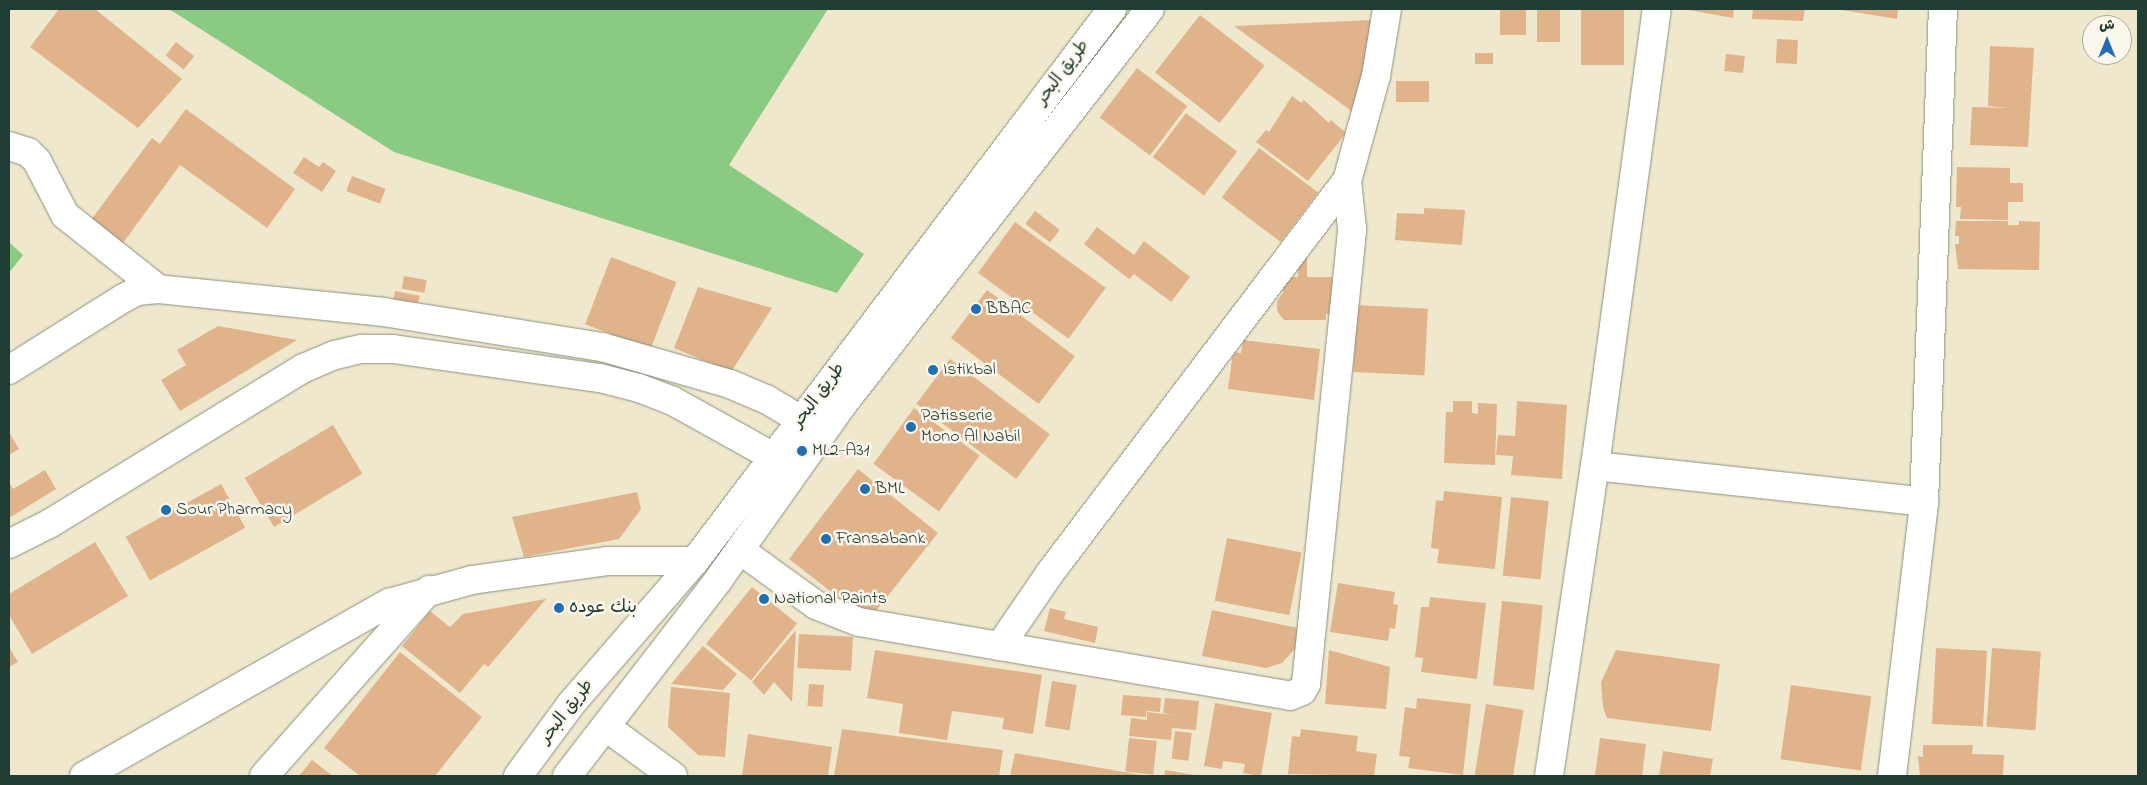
<!DOCTYPE html>
<meta charset="utf-8">
<style>
body{margin:0}
#map{position:relative;width:2147px;height:785px;overflow:hidden;background:#f0e8cd;font-family:"Indie Flower","Playpen Sans Arabic",sans-serif}
div>[style]{position:absolute}
[style*='--x']{left:calc(var(--x)*1px);top:calc(var(--y)*1px);width:calc(var(--w)*1px);rotate:calc(var(--a)*1deg)}
.green>*{inset:0;background:#8aca82}
.building>*{inset:0;background:#e0b38b;transform-origin:0 0}
.roads{filter:drop-shadow(0 0 1px #889280) drop-shadow(0 0 1px #889280)}
.minor>*{height:28px;margin:-14px;padding:0 14px;transform-origin:14px;border-radius:14px;background:#fff}
.highway>*{height:28px;margin:-14px;padding:0 14px;transform-origin:14px;border-radius:14px;background:#fff}
.dots>*{width:14px;height:14px;translate:-50% -50%;box-sizing:border-box;border:2px solid #fbf7ec;border-radius:50%}
span{translate:-50% -50%;white-space:nowrap;text-align:center;line-height:1.15;-webkit-text-stroke:5px #fbf7ec;paint-order:stroke}
.street-label{font-size:18px;color:#1f3d34}
.poi-label{font-size:18px;color:#1f3d34}
.left{translate:0 -50%;text-align:left}
.frame{position:absolute;inset:0;border:10px solid #1f3d34;pointer-events:none}
.north{position:absolute;left:2082px;top:15px;width:50px;height:50px;box-sizing:border-box;background:#fbf7ec;border:1px solid #a3ada2;border-radius:50%;rotate:0deg;font-size:14px;font-weight:700;line-height:20px;text-align:center;color:#1f3d34}
.north::after{content:'';display:block;margin:auto;width:18px;height:22px;background:#1f6fb2;clip-path:polygon(50% 0,100% 100%,50% 72%,0 100%)}
</style>
<div id="map">
<div class="green">
<div style="clip-path:polygon(169px 9px,828px 9px,729px 165px,864px 254px,837px 293px,394px 152px)"></div>
<div style="clip-path:polygon(9px 242px,23px 255px,9px 273px)"></div>
</div>
<div class="building">
<div style="clip-path:polygon(59px 9px,95px 9px,182px 79px,138px 128px,30px 47px)"></div>
<div style="left:1500px;top:9px;width:26px;height:26px"></div>
<div style="left:1537px;top:9px;width:23px;height:33px"></div>
<div style="left:1581px;top:9px;width:43px;height:56px"></div>
<div style="clip-path:polygon(1683px 9px,1734px 9px,1733px 18px)"></div>
<div style="clip-path:polygon(1753px 9px,1805px 9px,1803px 21px,1752px 19px)"></div>
<div style="clip-path:polygon(1836px 9px,1898px 9px,1897px 19px)"></div>
<div style="left:1200px;top:15px;width:82px;height:73px;rotate:38deg"></div>
<div style="clip-path:polygon(1373px 20px,1360px 117px,1234px 26px)"></div>
<div style="left:1777px;top:39px;width:21px;height:24px;rotate:3deg"></div>
<div style="left:176px;top:42px;width:23px;height:17px;rotate:38deg"></div>
<div style="clip-path:polygon(1990px 46px,2034px 48px,2028px 147px,1970px 145px,1972px 107px,2008px 108px,1988px 106px)"></div>
<div style="left:1475px;top:53px;width:18px;height:11px"></div>
<div style="left:1726px;top:54px;width:19px;height:17px;rotate:6deg"></div>
<div style="left:1137px;top:68px;width:63px;height:62px;rotate:37deg"></div>
<div style="left:1396px;top:81px;width:33px;height:21px"></div>
<div style="clip-path:polygon(1292px 96px,1301px 103px,1304px 100px,1329px 123px,1331px 120px,1346px 133px,1308px 181px,1256px 142px,1266px 130px,1269px 132px)"></div>
<div style="clip-path:polygon(186px 109px,295px 189px,267px 228px,180px 165px,123px 243px,91px 220px,152px 138px,160px 144px)"></div>
<div style="left:1186px;top:113px;width:64px;height:55px;rotate:37deg"></div>
<div style="left:1259px;top:148px;width:74px;height:62px;rotate:37deg"></div>
<div style="clip-path:polygon(304px 157px,319px 167px,323px 162px,336px 171px,322px 192px,293px 173px)"></div>
<div style="clip-path:polygon(1957px 167px,2010px 168px,2010px 183px,2023px 183px,2023px 202px,2008px 202px,2008px 220px,1960px 219px,1961px 207px,1956px 207px)"></div>
<div style="left:352px;top:176px;width:36px;height:16px;rotate:21deg"></div>
<div style="clip-path:polygon(1424px 208px,1465px 210px,1462px 245px,1395px 240px,1397px 213px,1424px 214px)"></div>
<div style="left:1035px;top:211px;width:31px;height:16px;rotate:37deg"></div>
<div style="clip-path:polygon(1956px 221px,2008px 221px,2008px 225px,2019px 225px,2019px 221px,2040px 222px,2039px 270px,1958px 269px,1955px 244px,1959px 244px,1959px 236px,1955px 236px)"></div>
<div style="left:1015px;top:222px;width:112px;height:63px;rotate:36deg"></div>
<div style="clip-path:polygon(1097px 227px,1134px 255px,1144px 241px,1190px 277px,1171px 302px,1134px 274px,1129px 279px,1084px 244px)"></div>
<div style="clip-path:polygon(1298px 256px,1307px 256px,1307px 277px,1332px 277px,1332px 314px,1326px 314px,1326px 320px,1284px 320px,1277px 311px,1277px 301px,1283px 293px,1283px 277px,1298px 277px)"></div>
<div style="left:611px;top:257px;width:70px;height:72px;rotate:21deg"></div>
<div style="left:404px;top:276px;width:23px;height:13px;rotate:10deg"></div>
<div style="clip-path:polygon(698px 287px,772px 308px,731px 372px,674px 348px)"></div>
<div style="left:987px;top:290px;width:110px;height:60px;rotate:37deg"></div>
<div style="left:395px;top:291px;width:25px;height:10px;rotate:11deg"></div>
<div style="left:1357px;top:305px;width:71px;height:67px;rotate:3deg"></div>
<div style="clip-path:polygon(218px 326px,297px 340px,180px 411px,161px 380px,186px 365px,177px 350px)"></div>
<div style="clip-path:polygon(1243px 340px,1320px 349px,1314px 400px,1228px 389px,1233px 352px,1241px 353px)"></div>
<div style="left:950px;top:359px;width:125px;height:56px;rotate:37deg"></div>
<div style="clip-path:polygon(1453px 401px,1472px 401px,1472px 413px,1478px 414px,1478px 403px,1497px 404px,1495px 465px,1444px 463px,1446px 412px,1453px 412px)"></div>
<div style="clip-path:polygon(1517px 401px,1567px 405px,1562px 479px,1511px 475px,1513px 456px,1496px 455px,1498px 435px,1515px 436px)"></div>
<div style="left:914px;top:408px;width:81px;height:69px;rotate:36deg"></div>
<div style="left:333px;top:425px;width:57px;height:103px;rotate:59deg"></div>
<div style="clip-path:polygon(9px 432px,19px 449px,9px 455px)"></div>
<div style="clip-path:polygon(858px 469px,938px 533px,875px 612px,848px 605px,789px 559px)"></div>
<div style="clip-path:polygon(45px 470px,56px 489px,9px 518px,9px 482px,13px 489px)"></div>
<div style="left:221px;top:484px;width:50px;height:109px;rotate:61deg"></div>
<div style="clip-path:polygon(1444px 491px,1502px 497px,1495px 569px,1437px 563px,1439px 549px,1431px 548px,1436px 500px,1443px 501px)"></div>
<div style="clip-path:polygon(637px 492px,641px 509px,619px 539px,524px 557px,512px 517px)"></div>
<div style="left:1511px;top:497px;width:38px;height:79px;rotate:6deg"></div>
<div style="left:1227px;top:538px;width:76px;height:64px;rotate:11deg"></div>
<div style="clip-path:polygon(95px 542px,128px 596px,32px 654px,9px 615px,9px 594px)"></div>
<div style="clip-path:polygon(1338px 583px,1395px 592px,1393px 604px,1398px 605px,1395px 629px,1390px 628px,1388px 641px,1330px 632px)"></div>
<div style="left:752px;top:587px;width:58px;height:73px;rotate:39deg"></div>
<div style="clip-path:polygon(1430px 597px,1486px 603px,1477px 679px,1421px 672px,1423px 658px,1415px 657px,1421px 607px,1429px 607px)"></div>
<div style="clip-path:polygon(546px 599px,488px 667px,484px 664px,460px 693px,402px 646px,430px 611px,450px 627px,463px 614px)"></div>
<div style="left:1502px;top:601px;width:41px;height:85px;rotate:6deg"></div>
<div style="clip-path:polygon(1050px 608px,1066px 612px,1064px 619px,1098px 627px,1095px 643px,1044px 631px)"></div>
<div style="clip-path:polygon(1212px 610px,1298px 628px,1295px 649px,1282px 663px,1266px 668px,1202px 656px)"></div>
<div style="clip-path:polygon(796px 630px,792px 702px,774px 682px,764px 695px,752px 682px)"></div>
<div style="left:799px;top:634px;width:54px;height:34px;rotate:3deg"></div>
<div style="clip-path:polygon(703px 646px,737px 674px,723px 690px,671px 684px)"></div>
<div style="clip-path:polygon(9px 647px,18px 662px,9px 667px)"></div>
<div style="left:1936px;top:648px;width:51px;height:76px;rotate:3deg"></div>
<div style="left:1992px;top:648px;width:49px;height:79px;rotate:4deg"></div>
<div style="clip-path:polygon(875px 650px,1042px 675px,1033px 734px,1002px 729px,1004px 718px,952px 711px,947px 740px,899px 733px,903px 704px,867px 698px)"></div>
<div style="clip-path:polygon(1329px 650px,1390px 667px,1386px 709px,1325px 704px)"></div>
<div style="clip-path:polygon(1616px 650px,1720px 664px,1711px 731px,1607px 718px,1603px 707px,1601px 682px)"></div>
<div style="clip-path:polygon(400px 652px,482px 717px,435px 776px,360px 776px,324px 748px)"></div>
<div style="left:1052px;top:681px;width:25px;height:46px;rotate:9deg"></div>
<div style="left:809px;top:684px;width:15px;height:22px;rotate:4deg"></div>
<div style="left:1791px;top:685px;width:81px;height:75px;rotate:8deg"></div>
<div style="clip-path:polygon(671px 687px,730px 693px,725px 757px,698px 755px,668px 727px)"></div>
<div style="clip-path:polygon(1123px 695px,1161px 698px,1160px 712px,1147px 711px,1147px 708px,1146px 717px,1121px 715px)"></div>
<div style="clip-path:polygon(1165px 698px,1199px 701px,1196px 730px,1172px 728px,1171px 740px,1129px 736px,1131px 718px,1147px 720px,1147px 712px,1174px 715px,1163px 713px)"></div>
<div style="clip-path:polygon(1417px 698px,1471px 704px,1463px 775px,1408px 768px,1410px 757px,1399px 756px,1405px 707px,1416px 709px)"></div>
<div style="clip-path:polygon(1215px 703px,1272px 713px,1261px 776px,1243px 773px,1245px 764px,1223px 761px,1222px 769px,1204px 766px)"></div>
<div style="left:1486px;top:704px;width:38px;height:73px;rotate:9deg"></div>
<div style="clip-path:polygon(842px 729px,1003px 750px,999px 776px,834px 776px)"></div>
<div style="clip-path:polygon(1301px 729px,1358px 736px,1356px 751px,1377px 754px,1374px 776px,1288px 774px,1292px 736px,1300px 737px)"></div>
<div style="left:1175px;top:731px;width:17px;height:28px;rotate:7deg"></div>
<div style="clip-path:polygon(748px 734px,832px 747px,828px 776px,742px 776px)"></div>
<div style="left:1129px;top:738px;width:28px;height:34px;rotate:6deg"></div>
<div style="clip-path:polygon(1600px 738px,1646px 744px,1642px 776px,1595px 776px)"></div>
<div style="clip-path:polygon(1923px 745px,1973px 745px,1972px 754px,2004px 755px,2003px 776px,1920px 776px,1918px 756px,1923px 757px)"></div>
<div style="clip-path:polygon(1663px 751px,1713px 759px,1710px 776px,1659px 776px)"></div>
<div style="clip-path:polygon(1015px 753px,1141px 775px,1141px 776px,1010px 776px)"></div>
<div style="clip-path:polygon(312px 760px,333px 776px,299px 776px)"></div>
<div style="clip-path:polygon(1165px 770px,1195px 775px,1195px 776px,1164px 776px)"></div>
</div>
<div class="roads">
<div class="minor">
<div style="--x:9;--y:146;--w:20;--a:18"></div>
<div style="--x:28;--y:152;--w:13;--a:45"></div>
<div style="--x:37;--y:161;--w:61;--a:62.6"></div>
<div style="--x:65;--y:215;--w:119;--a:38.5"></div>
<div style="--x:9;--y:370;--w:136;--a:-32.1"></div>
<div style="--x:124;--y:298;--w:15;--a:-28"></div>
<div style="--x:137;--y:291;--w:21;--a:-5"></div>
<div style="--x:158;--y:289;--w:226;--a:5.8"></div>
<div style="--x:383;--y:312;--w:222;--a:9.1"></div>
<div style="--x:602;--y:347;--w:133;--a:16.1"></div>
<div style="--x:730;--y:384;--w:39;--a:23"></div>
<div style="--x:766;--y:399;--w:41;--a:31"></div>
<div style="--x:1595;--y:466;--w:331;--a:6.2"></div>
<div style="--x:9;--y:544;--w:45;--a:-26.6"></div>
<div style="--x:49;--y:524;--w:299;--a:-31.5"></div>
<div style="--x:304;--y:368;--w:34;--a:-23"></div>
<div style="--x:335;--y:355;--w:28;--a:-13"></div>
<div style="--x:362;--y:349;--w:31;--a:0"></div>
<div style="--x:393;--y:349;--w:209;--a:8"></div>
<div style="--x:600;--y:378;--w:40;--a:14.4"></div>
<div style="--x:639;--y:388;--w:36;--a:21"></div>
<div style="--x:673;--y:401;--w:113;--a:29.1"></div>
<div style="--x:740;--y:550;--w:94;--a:35.9"></div>
<div style="--x:816;--y:605;--w:46;--a:21.6"></div>
<div style="--x:859;--y:622;--w:437;--a:9.7"></div>
<div style="--x:1290;--y:696;--w:13;--a:-23"></div>
<div style="--x:1302;--y:691;--w:8;--a:-60"></div>
<div style="--x:1306;--y:684;--w:457;--a:-84.2"></div>
<div style="--x:1352;--y:229;--w:48;--a:-95.9"></div>
<div style="--x:1347;--y:181;--w:109;--a:-74.6"></div>
<div style="--x:1376;--y:76;--w:68;--a:-80.7"></div>
<div style="--x:1000;--y:646;--w:88;--a:-55.6"></div>
<div style="--x:1050;--y:573;--w:492;--a:-52.9"></div>
<div style="--x:606;--y:727;--w:83;--a:36.2"></div>
<div style="--x:84;--y:776;--w:351;--a:-29.6"></div>
<div style="--x:389;--y:603;--w:86;--a:-15.5"></div>
<div style="--x:472;--y:580;--w:136;--a:-8"></div>
<div style="--x:607;--y:561;--w:88;--a:0"></div>
<div style="--x:264;--y:776;--w:249;--a:-48.4"></div>
<div style="--x:1549;--y:776;--w:313;--a:-81.6"></div>
<div style="--x:1595;--y:466;--w:461;--a:-82.3"></div>
<div style="--x:1892;--y:776;--w:276;--a:-83.3"></div>
<div style="--x:1924;--y:502;--w:493;--a:-87.8"></div>
</div>
<div class="highway">
<div style="--x:518;--y:776;--w:89;--a:-53.6"></div>
<div style="--x:571;--y:704;--w:189;--a:-49.1"></div>
<div style="--x:695;--y:561;--w:692;--a:-52.93"></div>
<div style="--x:567;--y:776;--w:249;--a:-52.3"></div>
<div style="--x:719;--y:579;--w:214;--a:-54.7"></div>
<div style="--x:843;--y:404;--w:500;--a:-52.15"></div>
</div>
</div>
<div class="dots">
<div style="left:976px;top:309px;background:#1f6fb2"></div>
<div style="left:933px;top:370px;background:#1f6fb2"></div>
<div style="left:911px;top:427px;background:#1f6fb2"></div>
<div style="left:802px;top:451px;background:#1f6fb2"></div>
<div style="left:865px;top:489px;background:#1f6fb2"></div>
<div style="left:166px;top:510px;background:#1f6fb2"></div>
<div style="left:826px;top:539px;background:#1f6fb2"></div>
<div style="left:764px;top:599px;background:#1f6fb2"></div>
<div style="left:559px;top:608px;background:#1f6fb2"></div>
</div>
<div class="street-label">
<span style="left:1063px;top:73px;rotate:-53deg">طريق البحر</span>
<span style="left:819px;top:396px;rotate:-53deg">طريق البحر</span>
<span style="left:567px;top:712px;rotate:-52deg">طريق البحر</span>
</div>
<div class="poi-label">
<span class="left" style="left:986px;top:309px">BBAC</span>
<span class="left" style="left:943px;top:370px">Istikbal</span>
<span class="left" style="left:921px;top:427px">Patisserie<br>Mono Al Nabil</span>
<span class="left" style="left:812px;top:451px">ML2-A31</span>
<span class="left" style="left:875px;top:489px">BML</span>
<span class="left" style="left:176px;top:510px">Sour Pharmacy</span>
<span class="left" style="left:836px;top:539px">Fransabank</span>
<span class="left" style="left:774px;top:599px">National Paints</span>
<span class="left" style="left:569px;top:608px">بنك عوده</span>
</div>
<div class="frame"></div>
<div class="north">ش</div>
</div>
